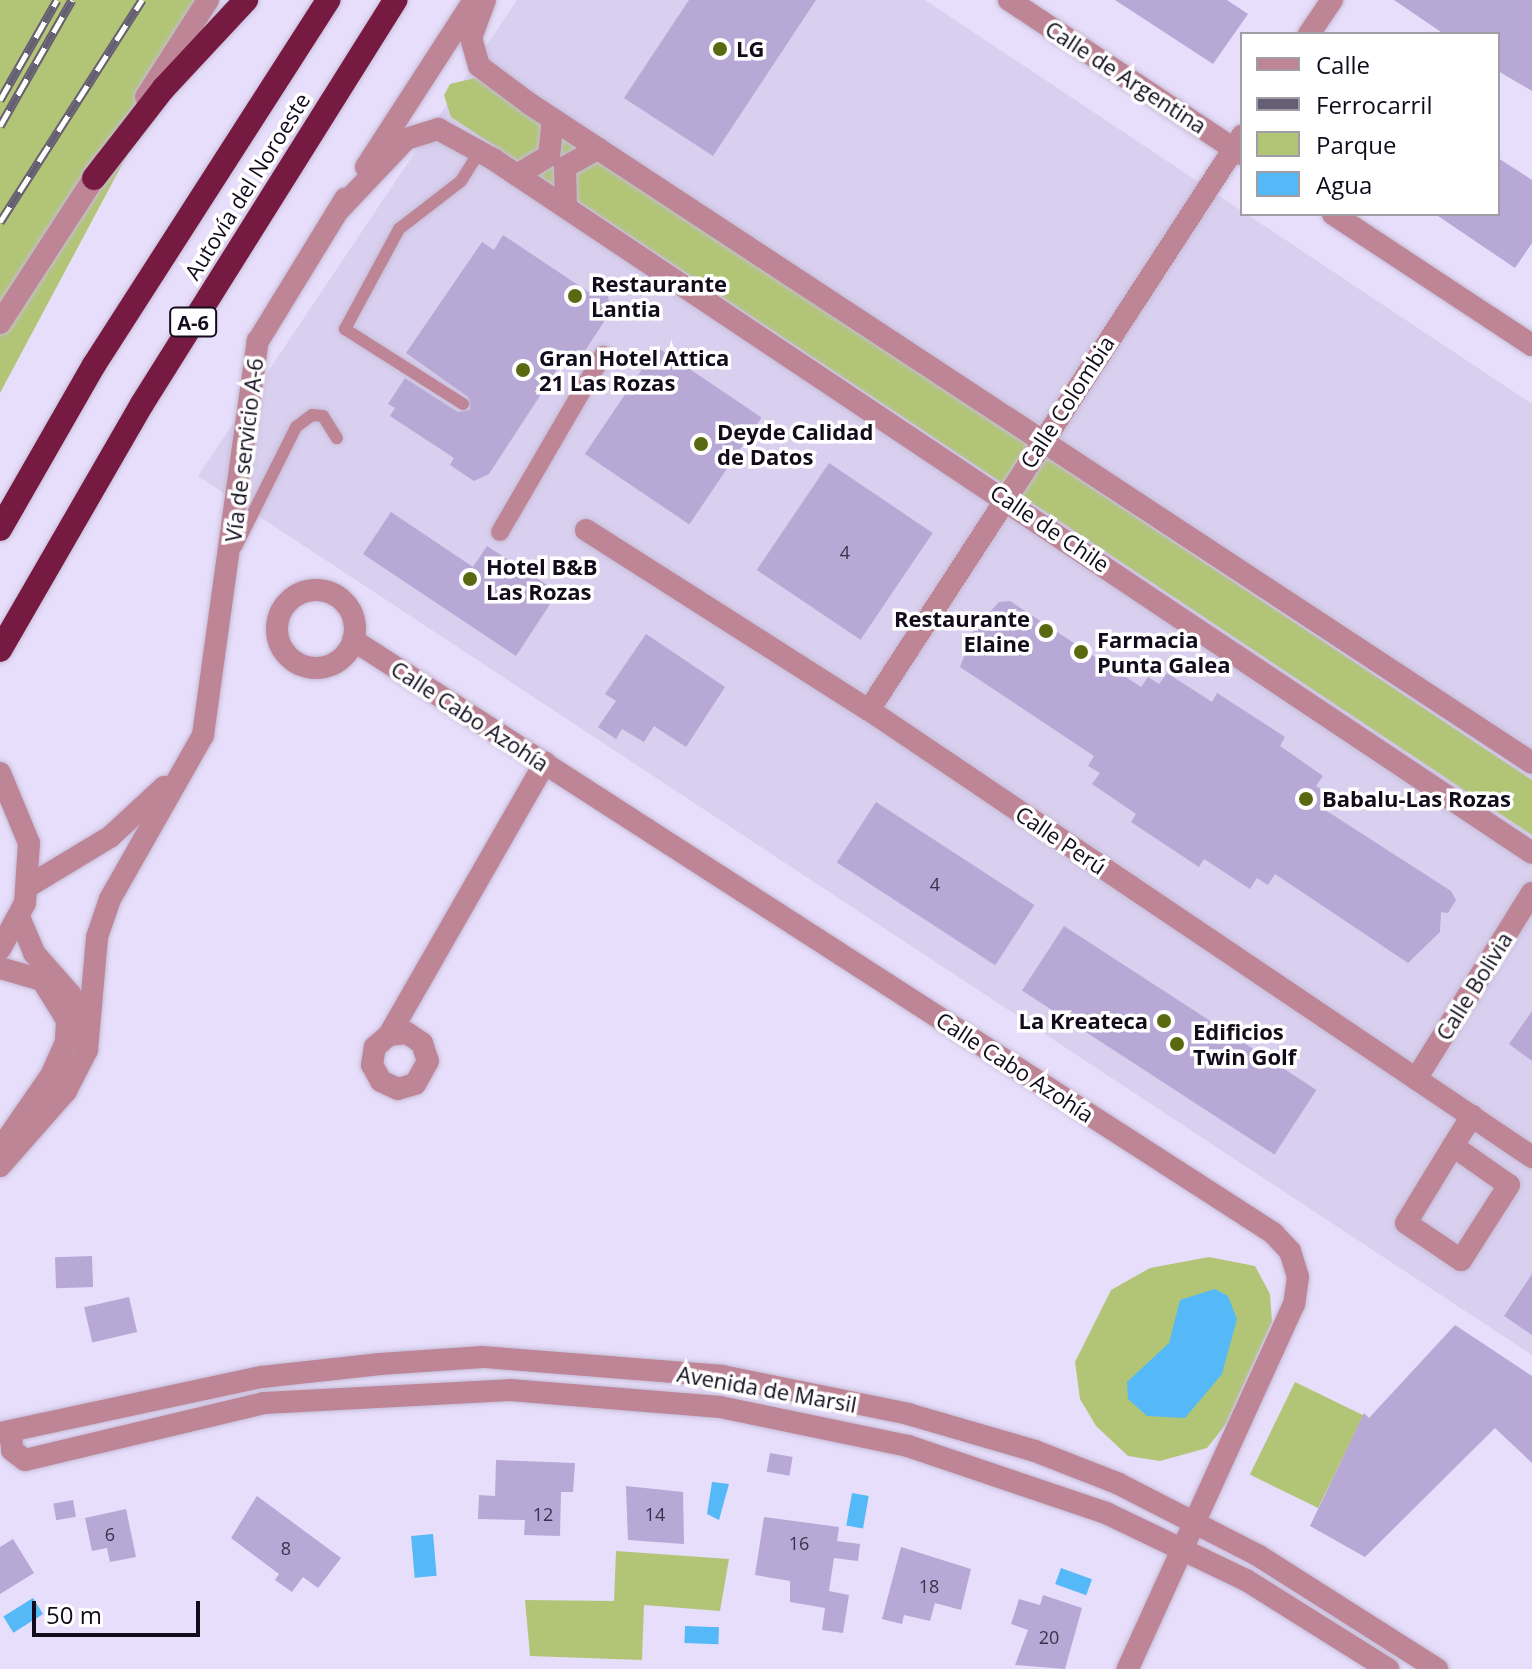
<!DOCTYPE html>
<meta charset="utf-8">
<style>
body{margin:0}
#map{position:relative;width:1532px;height:1669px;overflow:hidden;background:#e7defb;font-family:"Open Sans",sans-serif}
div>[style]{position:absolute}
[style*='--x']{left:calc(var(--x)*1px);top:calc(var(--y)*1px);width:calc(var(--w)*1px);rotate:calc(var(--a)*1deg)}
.built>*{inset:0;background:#d9cfee}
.green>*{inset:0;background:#b2c577;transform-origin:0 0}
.water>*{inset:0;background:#56b9f7;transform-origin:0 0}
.building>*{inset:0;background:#b7a8d5;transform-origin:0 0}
.roads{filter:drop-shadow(0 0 2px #c5bcd7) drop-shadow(0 0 2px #c5bcd7)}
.service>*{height:12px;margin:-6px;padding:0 6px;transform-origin:6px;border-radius:6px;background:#be8596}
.pedestrian>*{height:18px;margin:-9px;padding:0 9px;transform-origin:9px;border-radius:9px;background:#be8596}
.minor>*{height:22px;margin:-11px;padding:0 11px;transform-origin:11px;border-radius:11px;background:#be8596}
.minor>.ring{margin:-11px;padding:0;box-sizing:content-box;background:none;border:22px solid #be8596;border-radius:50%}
.tertiary>*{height:22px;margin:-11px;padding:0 11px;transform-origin:11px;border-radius:11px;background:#be8596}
.motorway>*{height:24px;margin:-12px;padding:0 12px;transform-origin:12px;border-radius:12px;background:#761a41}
.rail>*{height:9px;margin-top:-4.5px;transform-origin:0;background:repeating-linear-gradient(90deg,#fff 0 18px,#665f74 0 36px);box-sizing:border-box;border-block:2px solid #665f74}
.dots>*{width:22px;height:22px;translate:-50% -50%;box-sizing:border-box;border:4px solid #fff;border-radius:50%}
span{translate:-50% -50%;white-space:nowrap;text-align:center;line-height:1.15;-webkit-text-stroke:7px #fff;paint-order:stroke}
.number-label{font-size:18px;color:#3a324a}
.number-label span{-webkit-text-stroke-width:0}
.shield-label span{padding:2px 6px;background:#fff;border:2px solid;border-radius:6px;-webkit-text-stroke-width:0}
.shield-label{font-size:20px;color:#110b1b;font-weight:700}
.poi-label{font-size:22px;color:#110b1b;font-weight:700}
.left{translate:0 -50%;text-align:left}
.right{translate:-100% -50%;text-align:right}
.street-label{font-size:22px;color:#110b1b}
.legend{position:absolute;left:1240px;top:32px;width:260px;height:184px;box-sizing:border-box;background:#fff;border:2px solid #a09da4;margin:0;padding:10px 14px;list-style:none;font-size:24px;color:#110b1b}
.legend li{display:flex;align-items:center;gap:16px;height:40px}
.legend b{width:40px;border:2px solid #a09da4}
.scale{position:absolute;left:32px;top:1601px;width:168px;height:36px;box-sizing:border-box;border:4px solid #110b1b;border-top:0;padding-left:10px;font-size:24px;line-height:28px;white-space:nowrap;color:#110b1b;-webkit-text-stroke:6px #fff;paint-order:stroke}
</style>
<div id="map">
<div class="built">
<div style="clip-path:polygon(517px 0,925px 0,1532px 404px,1532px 1355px,198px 476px)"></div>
</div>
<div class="green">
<div style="clip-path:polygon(0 0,210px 0,0 393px)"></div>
<div style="clip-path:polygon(475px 78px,1532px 780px,1532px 835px,451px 117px,444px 95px,450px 84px)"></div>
<div style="clip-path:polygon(1209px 1257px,1255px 1266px,1270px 1294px,1272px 1322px,1226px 1424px,1207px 1448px,1160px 1461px,1128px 1456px,1096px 1426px,1080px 1399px,1075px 1362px,1111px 1290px,1150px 1268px)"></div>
<div style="left:1295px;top:1382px;width:76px;height:103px;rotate:26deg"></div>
<div style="clip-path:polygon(616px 1551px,729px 1559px,720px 1611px,644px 1605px,642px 1660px,530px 1656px,525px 1600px,614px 1601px)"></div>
</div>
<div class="water">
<div style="clip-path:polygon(1215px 1289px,1228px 1296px,1237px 1319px,1222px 1374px,1185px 1418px,1147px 1416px,1128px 1399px,1127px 1382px,1169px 1343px,1180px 1300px)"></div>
<div style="clip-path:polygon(712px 1482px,729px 1484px,719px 1520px,707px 1514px)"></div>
<div style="left:852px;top:1493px;width:17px;height:33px;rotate:10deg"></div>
<div style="left:433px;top:1534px;width:42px;height:22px;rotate:85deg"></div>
<div style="left:1061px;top:1568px;width:33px;height:17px;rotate:20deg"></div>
<div style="left:33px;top:1598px;width:19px;height:35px;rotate:58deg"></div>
<div style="left:685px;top:1626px;width:34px;height:17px;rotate:2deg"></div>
</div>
<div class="building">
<div style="clip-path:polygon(689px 0,816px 0,713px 156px,624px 98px)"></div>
<div style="clip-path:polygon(1115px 0,1227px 0,1248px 14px,1213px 64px)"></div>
<div style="clip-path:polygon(1394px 0,1532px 0,1532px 91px,1498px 71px,1498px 34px,1444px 34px)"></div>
<div style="clip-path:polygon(1498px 158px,1532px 180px,1532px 243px,1515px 268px,1435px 214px,1498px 214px)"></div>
<div style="clip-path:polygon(503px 235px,593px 295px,604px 278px,611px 311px,581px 357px,564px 359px,489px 474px,474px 481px,450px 465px,454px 458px,390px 416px,395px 408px,388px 404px,405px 378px,458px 412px,470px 409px,468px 397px,406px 353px,482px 242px,494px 250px)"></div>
<div style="left:657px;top:347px;width:126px;height:129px;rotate:34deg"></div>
<div style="left:829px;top:463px;width:125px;height:129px;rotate:34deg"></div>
<div style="clip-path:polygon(391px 512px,473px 567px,487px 546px,558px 592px,516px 656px,363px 554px)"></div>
<div style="clip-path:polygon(1010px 601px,1141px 687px,1148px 677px,1159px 684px,1167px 673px,1212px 702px,1217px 693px,1285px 737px,1280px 746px,1323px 776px,1316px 786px,1328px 794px,1319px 806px,1451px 891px,1456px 900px,1448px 913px,1441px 912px,1440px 932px,1408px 963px,1275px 874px,1268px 885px,1257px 878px,1250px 889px,1204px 859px,1199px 867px,1131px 822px,1136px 814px,1092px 784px,1100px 773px,1088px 766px,1094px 756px,960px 667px,975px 628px,999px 602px)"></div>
<div style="clip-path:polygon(646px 634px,725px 687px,686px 747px,654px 726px,644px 742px,622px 729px,616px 739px,598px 727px,616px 701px,605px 694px)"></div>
<div style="left:876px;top:802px;width:189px;height:72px;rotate:33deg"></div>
<div style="left:1064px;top:926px;width:301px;height:77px;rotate:33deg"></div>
<div style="clip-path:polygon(1532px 1011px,1532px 1061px,1509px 1044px)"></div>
<div style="left:92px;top:1256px;width:31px;height:37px;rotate:88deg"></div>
<div style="clip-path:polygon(1532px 1274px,1532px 1335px,1504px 1316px)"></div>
<div style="left:129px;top:1297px;width:36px;height:46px;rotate:77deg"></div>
<div style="clip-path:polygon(1455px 1325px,1532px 1376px,1532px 1463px,1495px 1428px,1365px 1557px,1310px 1526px,1364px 1413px,1369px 1418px)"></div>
<div style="left:770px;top:1453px;width:23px;height:19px;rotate:10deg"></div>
<div style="clip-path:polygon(496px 1460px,575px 1463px,573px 1492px,561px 1492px,560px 1536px,524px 1535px,525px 1520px,478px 1519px,479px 1495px,495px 1496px)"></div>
<div style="clip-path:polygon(626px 1486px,683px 1492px,684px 1544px,628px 1540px)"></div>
<div style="clip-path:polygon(257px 1496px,341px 1558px,318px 1588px,303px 1577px,292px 1592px,275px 1580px,279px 1574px,231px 1538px)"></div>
<div style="left:73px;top:1500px;width:17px;height:20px;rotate:80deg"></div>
<div style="clip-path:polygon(126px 1509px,136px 1557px,110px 1562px,107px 1548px,92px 1551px,85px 1518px)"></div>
<div style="clip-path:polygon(764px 1517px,839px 1527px,837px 1541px,860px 1544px,858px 1561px,834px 1558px,829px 1591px,849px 1595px,843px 1633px,822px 1630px,825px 1608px,790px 1602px,790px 1581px,755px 1575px)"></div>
<div style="clip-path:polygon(13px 1539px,34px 1573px,0 1594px,0 1547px)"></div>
<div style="clip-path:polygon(901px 1547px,971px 1569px,961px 1610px,935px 1603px,930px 1621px,904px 1615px,902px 1624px,882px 1619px)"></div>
<div style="clip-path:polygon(1043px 1595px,1082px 1608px,1065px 1669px,1015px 1665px,1028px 1630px,1011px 1624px,1019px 1599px,1040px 1605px)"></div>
</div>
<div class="roads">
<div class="service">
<div style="--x:463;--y:404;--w:140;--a:-147.6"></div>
<div style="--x:345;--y:329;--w:114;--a:-61.6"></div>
<div style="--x:399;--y:229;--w:78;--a:-37.7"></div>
<div style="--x:461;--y:181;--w:36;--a:-58"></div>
<div style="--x:236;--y:547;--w:134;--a:-63.4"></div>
<div style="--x:296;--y:427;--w:20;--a:-37"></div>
<div style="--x:312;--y:415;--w:11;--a:5"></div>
<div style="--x:323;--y:416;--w:26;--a:58"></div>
</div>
<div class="pedestrian">
<div style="--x:500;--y:532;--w:205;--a:-59.8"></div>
</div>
<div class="minor">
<div style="--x:485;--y:0;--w:40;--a:110.2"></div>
<div style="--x:471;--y:38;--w:29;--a:74"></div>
<div style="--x:479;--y:66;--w:64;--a:36.7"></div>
<div style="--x:530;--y:104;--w:1199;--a:33.33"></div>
<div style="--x:1009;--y:0;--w:279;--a:33.5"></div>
<div style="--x:1309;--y:34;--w:41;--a:-55.9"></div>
<div style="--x:146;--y:97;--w:115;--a:-57.4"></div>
<div style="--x:366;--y:167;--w:199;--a:-57.1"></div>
<div style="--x:517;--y:175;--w:37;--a:-31"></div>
<div style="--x:549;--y:156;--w:36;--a:-84"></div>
<div style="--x:566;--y:207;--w:40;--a:-91.4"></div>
<div style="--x:565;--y:167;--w:38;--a:-29"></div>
<div style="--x:337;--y:212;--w:100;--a:-46.6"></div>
<div style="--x:406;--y:139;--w:34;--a:-17"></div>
<div style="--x:438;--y:129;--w:63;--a:28.6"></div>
<div style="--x:493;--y:159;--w:1249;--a:33.74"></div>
<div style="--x:1333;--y:214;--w:238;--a:33.4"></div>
<div style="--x:0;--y:323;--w:191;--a:-57"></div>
<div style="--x:258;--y:341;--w:167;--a:-58.5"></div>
<div style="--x:586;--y:530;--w:335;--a:32.5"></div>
<div style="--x:869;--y:710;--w:800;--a:33.99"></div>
<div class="ring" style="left:277px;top:590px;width:56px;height:56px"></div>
<div style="--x:353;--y:640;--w:1095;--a:32.8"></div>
<div style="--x:1273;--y:1233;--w:25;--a:47"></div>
<div style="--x:1290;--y:1251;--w:27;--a:73"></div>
<div style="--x:1298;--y:1277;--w:27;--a:98"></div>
<div style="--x:1294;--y:1304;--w:401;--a:114.5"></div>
<div style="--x:869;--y:710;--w:685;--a:-56.98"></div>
<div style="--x:389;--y:1035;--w:18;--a:-6"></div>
<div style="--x:407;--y:1033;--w:18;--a:34"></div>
<div style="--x:422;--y:1043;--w:19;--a:72"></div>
<div style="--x:428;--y:1061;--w:26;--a:119"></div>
<div style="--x:415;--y:1084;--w:18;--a:164"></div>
<div style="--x:398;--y:1089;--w:19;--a:-155"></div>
<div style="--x:381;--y:1081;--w:18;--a:-119"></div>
<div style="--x:372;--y:1065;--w:18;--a:-81"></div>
<div style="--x:375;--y:1047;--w:18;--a:-41"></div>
<div style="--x:389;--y:1035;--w:314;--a:-60.2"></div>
<div style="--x:1416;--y:1079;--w:219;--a:-58.1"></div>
<div style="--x:1453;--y:1146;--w:68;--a:34.9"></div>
<div style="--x:1509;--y:1185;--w:89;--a:122.6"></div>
<div style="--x:1461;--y:1260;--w:66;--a:-146.1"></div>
<div style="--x:1406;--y:1223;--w:90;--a:-58.6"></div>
<div style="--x:1453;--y:1146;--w:36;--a:-58"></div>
</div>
<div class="tertiary">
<div style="--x:0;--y:773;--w:76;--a:67.5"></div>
<div style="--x:29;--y:843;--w:60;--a:93.8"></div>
<div style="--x:25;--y:903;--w:52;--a:118.5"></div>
<div style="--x:27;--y:887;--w:97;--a:-31.1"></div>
<div style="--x:110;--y:837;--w:74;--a:-42.8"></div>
<div style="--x:19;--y:917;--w:39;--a:67"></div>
<div style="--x:34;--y:953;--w:55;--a:48.7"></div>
<div style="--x:70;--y:994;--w:39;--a:78"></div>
<div style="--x:0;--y:968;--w:44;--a:15.9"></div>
<div style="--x:42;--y:980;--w:47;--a:58"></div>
<div style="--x:67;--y:1020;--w:22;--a:93"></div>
<div style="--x:66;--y:1042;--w:35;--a:114"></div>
<div style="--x:52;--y:1074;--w:86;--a:124.6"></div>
<div style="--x:0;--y:1166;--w:100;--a:-48.7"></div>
<div style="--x:66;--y:1091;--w:46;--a:-62.9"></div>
<div style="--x:87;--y:1050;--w:113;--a:-84.9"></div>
<div style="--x:97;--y:937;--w:40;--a:-71.1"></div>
<div style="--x:110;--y:899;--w:189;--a:-60.4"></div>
<div style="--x:203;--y:735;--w:398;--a:-82.1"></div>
<div style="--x:11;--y:1431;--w:19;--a:87"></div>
<div style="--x:12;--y:1450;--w:16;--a:38"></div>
<div style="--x:25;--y:1460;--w:246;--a:-13.4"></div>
<div style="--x:264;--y:1403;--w:246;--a:-3"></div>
<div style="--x:510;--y:1390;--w:211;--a:4.6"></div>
<div style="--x:720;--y:1407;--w:192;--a:11.7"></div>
<div style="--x:908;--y:1446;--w:209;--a:18.7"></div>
<div style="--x:1106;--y:1513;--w:155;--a:25.6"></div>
<div style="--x:1246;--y:1580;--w:168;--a:32.1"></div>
<div style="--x:0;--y:1433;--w:268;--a:-12.1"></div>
<div style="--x:262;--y:1377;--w:119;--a:-6.3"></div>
<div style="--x:380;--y:1364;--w:103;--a:-3.9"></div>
<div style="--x:483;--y:1357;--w:240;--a:4.5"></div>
<div style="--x:722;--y:1376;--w:190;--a:11.5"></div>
<div style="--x:908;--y:1414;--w:132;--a:16.2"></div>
<div style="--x:1035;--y:1451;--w:90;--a:21.4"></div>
<div style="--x:1119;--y:1484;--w:157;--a:27.2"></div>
<div style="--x:1259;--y:1556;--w:211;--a:32.4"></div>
</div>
<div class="motorway">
<div style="--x:94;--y:178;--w:113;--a:-52.2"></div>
<div style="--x:163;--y:89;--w:122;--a:-47"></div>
<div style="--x:0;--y:529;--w:189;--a:-60.2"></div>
<div style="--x:94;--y:365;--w:434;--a:-57.3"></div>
<div style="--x:0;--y:650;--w:284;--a:-60"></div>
<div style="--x:142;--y:404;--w:477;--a:-57.9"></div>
</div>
</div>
<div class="rail">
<div style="--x:0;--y:100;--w:115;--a:-60.3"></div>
<div style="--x:0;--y:126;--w:145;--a:-60.3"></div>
<div style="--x:0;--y:222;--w:264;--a:-57.4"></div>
</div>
<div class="dots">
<div style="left:720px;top:49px;background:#596912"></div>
<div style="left:575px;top:296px;background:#596912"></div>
<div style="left:523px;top:370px;background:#596912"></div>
<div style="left:701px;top:444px;background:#596912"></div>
<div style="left:470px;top:579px;background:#596912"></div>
<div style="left:1046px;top:631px;background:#596912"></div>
<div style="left:1081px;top:652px;background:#596912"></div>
<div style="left:1306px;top:799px;background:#596912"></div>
<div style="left:1164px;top:1021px;background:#596912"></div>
<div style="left:1177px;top:1044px;background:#596912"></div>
</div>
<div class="number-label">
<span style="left:845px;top:552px">4</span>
<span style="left:935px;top:884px">4</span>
<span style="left:543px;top:1514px">12</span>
<span style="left:655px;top:1514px">14</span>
<span style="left:110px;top:1534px">6</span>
<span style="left:799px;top:1543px">16</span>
<span style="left:286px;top:1548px">8</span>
<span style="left:929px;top:1586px">18</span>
<span style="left:1049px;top:1637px">20</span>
</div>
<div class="shield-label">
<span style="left:193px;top:322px">A-6</span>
</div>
<div class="poi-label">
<span class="left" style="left:736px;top:49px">LG</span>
<span class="left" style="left:591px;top:296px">Restaurante<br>Lantia</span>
<span class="left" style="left:539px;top:370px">Gran Hotel Attica<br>21 Las Rozas</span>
<span class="left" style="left:717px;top:444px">Deyde Calidad<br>de Datos</span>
<span class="left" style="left:486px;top:579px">Hotel B&amp;B<br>Las Rozas</span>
<span class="right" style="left:1030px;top:631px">Restaurante<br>Elaine</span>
<span class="left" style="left:1097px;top:652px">Farmacia<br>Punta Galea</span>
<span class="left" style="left:1322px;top:799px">Babalu-Las Rozas</span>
<span class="right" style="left:1148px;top:1021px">La Kreateca</span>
<span class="left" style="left:1193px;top:1044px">Edificios<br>Twin Golf</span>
</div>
<div class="street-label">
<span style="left:1126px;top:77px;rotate:33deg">Calle de Argentina</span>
<span style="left:247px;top:186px;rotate:-58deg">Autovía del Noroeste</span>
<span style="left:1067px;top:402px;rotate:-57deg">Calle Colombia</span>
<span style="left:244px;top:450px;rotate:-83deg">Vía de servicio A-6</span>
<span style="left:1050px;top:528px;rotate:34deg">Calle de Chile</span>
<span style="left:470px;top:716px;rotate:33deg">Calle Cabo Azohía</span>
<span style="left:1061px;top:840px;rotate:34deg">Calle Perú</span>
<span style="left:1474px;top:986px;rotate:-58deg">Calle Bolivia</span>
<span style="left:1015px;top:1067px;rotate:33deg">Calle Cabo Azohía</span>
<span style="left:767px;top:1389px;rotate:10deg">Avenida de Marsil</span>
</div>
<ul class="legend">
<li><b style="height:10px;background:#be8596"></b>Calle</li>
<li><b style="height:10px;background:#665f74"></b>Ferrocarril</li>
<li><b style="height:22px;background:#b2c577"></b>Parque</li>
<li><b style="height:22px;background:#56b9f7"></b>Agua</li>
</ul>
<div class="scale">50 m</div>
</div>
